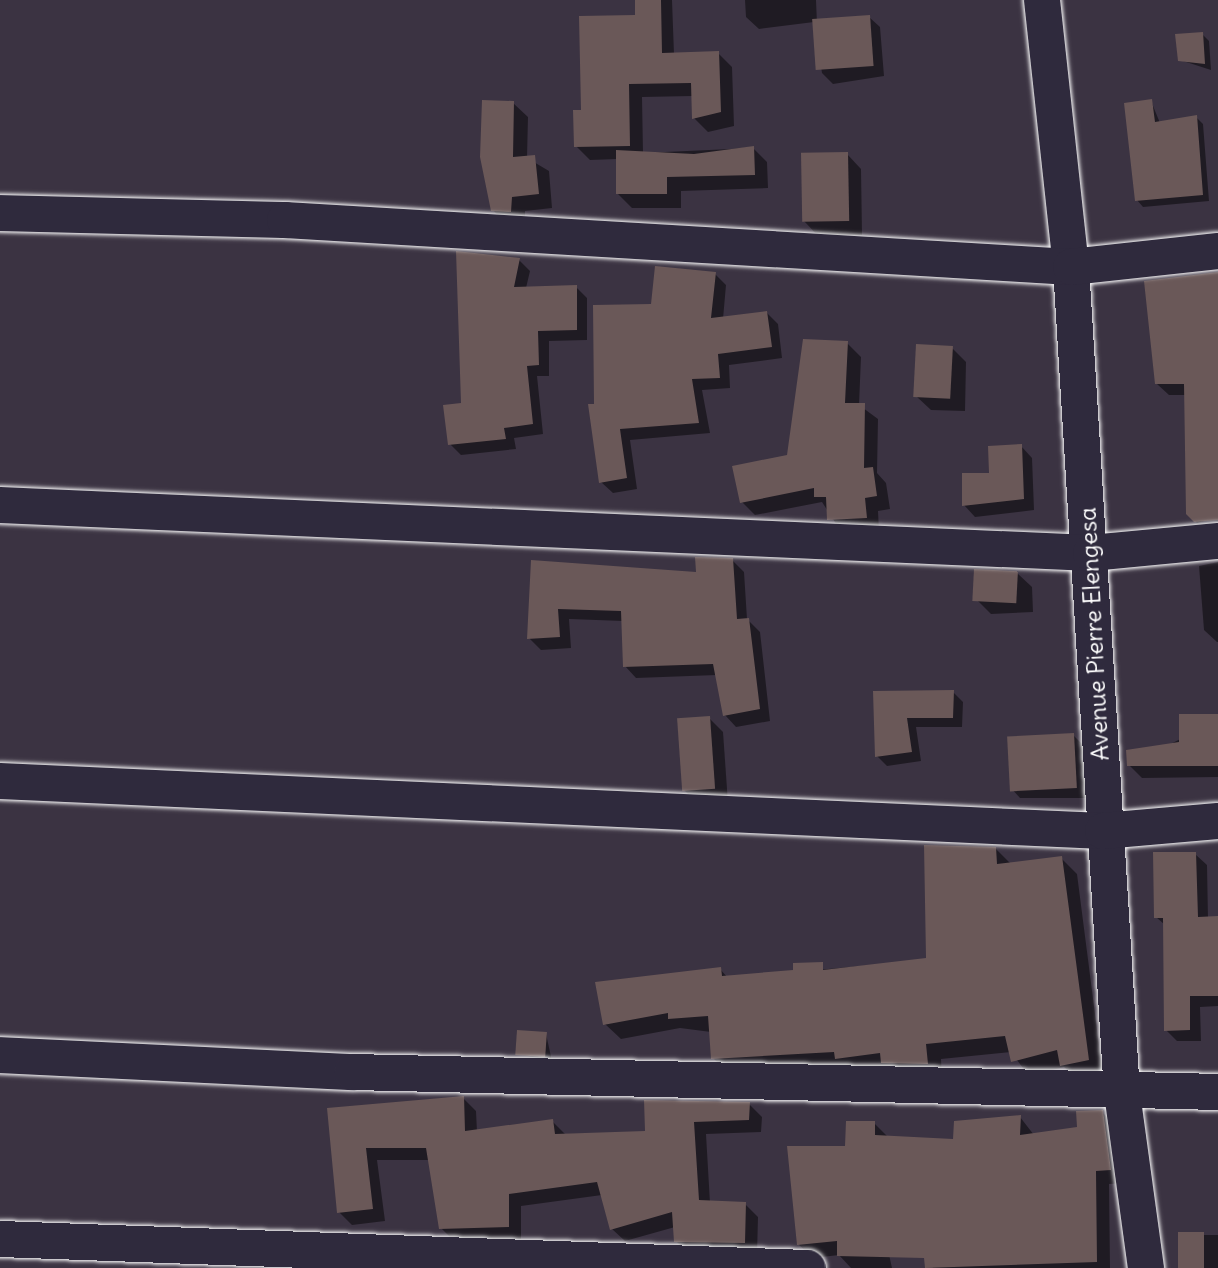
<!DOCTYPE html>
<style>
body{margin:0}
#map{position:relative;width:1218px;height:1268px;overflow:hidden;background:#3b3342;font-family:Delius,sans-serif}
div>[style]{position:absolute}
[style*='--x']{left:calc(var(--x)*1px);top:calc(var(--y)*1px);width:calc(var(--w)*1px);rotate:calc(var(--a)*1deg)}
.shadow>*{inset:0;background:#0007;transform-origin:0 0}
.building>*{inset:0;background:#6a5858;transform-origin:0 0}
.roads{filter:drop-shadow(0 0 2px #fff) drop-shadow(0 0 2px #fff)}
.minor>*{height:36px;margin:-18px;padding:0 18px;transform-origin:18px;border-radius:18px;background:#2f2a3d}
span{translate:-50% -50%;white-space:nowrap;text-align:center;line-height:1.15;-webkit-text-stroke:7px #2f2a3d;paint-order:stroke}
.street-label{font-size:24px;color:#fff}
</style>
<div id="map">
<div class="shadow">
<div style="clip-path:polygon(637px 0,672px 0,674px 54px,718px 53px,732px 67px,734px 126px,708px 132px,694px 118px,693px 96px,642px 97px,643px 153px,753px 148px,767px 162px,768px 188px,681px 191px,681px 208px,632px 208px,618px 194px,618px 159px,590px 160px,576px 146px,583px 112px,637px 17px)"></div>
<div style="clip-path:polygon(745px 0,816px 0,817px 24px,869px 17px,880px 27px,884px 76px,833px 84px,822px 73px,814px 22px,759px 29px,746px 17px)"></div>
<div style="clip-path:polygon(1202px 34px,1209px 41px,1211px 70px,1180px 60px)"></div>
<div style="clip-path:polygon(1151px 101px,1160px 123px,1196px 117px,1203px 124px,1209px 201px,1143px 207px,1137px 200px)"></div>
<div style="clip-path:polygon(513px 103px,528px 117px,527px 158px,549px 171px,552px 208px,525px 211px,525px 226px,507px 225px,493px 210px)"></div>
<div style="clip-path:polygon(847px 154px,861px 169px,862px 235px,818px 236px,804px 221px)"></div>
<div style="clip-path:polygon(519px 260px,530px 271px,526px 288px,576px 287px,587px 298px,587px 340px,549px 341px,549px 376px,537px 376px,543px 434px,514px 438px,516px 449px,461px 455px,450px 444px)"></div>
<div style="clip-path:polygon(1218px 272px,1218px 517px,1197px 523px,1188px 513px,1186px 395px,1169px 395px,1157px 384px,1146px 283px)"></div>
<div style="clip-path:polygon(715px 274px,726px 285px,723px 319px,767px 313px,778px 324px,782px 358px,729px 365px,730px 388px,702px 390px,710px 433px,630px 440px,637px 489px,613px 493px,601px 482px,596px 406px,653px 306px)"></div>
<div style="clip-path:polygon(847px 343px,861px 357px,859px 405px,878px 419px,877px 473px,886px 483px,890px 509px,878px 511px,879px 531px,842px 533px,822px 502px,755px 515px,742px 502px,789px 456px)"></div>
<div style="clip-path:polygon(952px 348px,966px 362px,965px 411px,931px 410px,916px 396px)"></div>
<div style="clip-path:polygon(1021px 446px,1032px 458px,1034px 510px,975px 517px,964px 505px)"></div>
<div style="clip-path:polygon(732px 560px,744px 572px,747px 619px,760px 632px,770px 721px,736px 727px,725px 715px,717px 675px,636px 678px,625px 666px,623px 621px,569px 619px,571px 648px,541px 650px,529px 638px,533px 562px,698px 574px)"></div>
<div style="clip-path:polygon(1218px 562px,1218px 642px,1217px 642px,1204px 630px,1199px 566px)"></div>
<div style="clip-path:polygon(1017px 573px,1032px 587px,1033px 612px,991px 614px,977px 600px)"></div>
<div style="clip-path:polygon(953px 692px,963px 702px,962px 727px,916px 727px,921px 761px,887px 766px,877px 756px,875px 693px)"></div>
<div style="clip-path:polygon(709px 718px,723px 732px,728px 803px,698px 804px,684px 790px)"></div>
<div style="clip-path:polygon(1218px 720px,1218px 777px,1142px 778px,1129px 765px)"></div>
<div style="clip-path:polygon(1073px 735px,1084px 746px,1087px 798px,1020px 798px,1010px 787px)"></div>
<div style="clip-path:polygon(996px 849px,1011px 864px,1062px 859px,1077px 874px,1103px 1076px,1078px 1080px,1064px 1067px,1029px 1076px,1011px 1052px,941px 1059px,942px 1079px,729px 1074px,713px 1058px,711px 1032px,680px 1028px,621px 1039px,605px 1024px,720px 969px,728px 978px,928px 960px)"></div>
<div style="clip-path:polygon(1195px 854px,1207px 865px,1208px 919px,1218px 918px,1218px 1006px,1200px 1007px,1201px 1041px,1177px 1041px,1166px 1030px,1165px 925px,1156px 917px)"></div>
<div style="clip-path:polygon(546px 1034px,552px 1061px,518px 1054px)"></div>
<div style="clip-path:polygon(463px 1098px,476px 1111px,477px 1132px,552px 1121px,565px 1134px,647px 1133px,749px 1104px,762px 1117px,761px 1132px,706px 1134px,710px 1203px,745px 1204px,758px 1217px,757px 1255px,689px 1254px,676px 1241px,675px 1227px,625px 1241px,612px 1229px,602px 1195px,521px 1206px,521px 1239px,454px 1241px,441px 1228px,430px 1160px,377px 1160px,385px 1221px,352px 1225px,339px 1212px,329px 1110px)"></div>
<div style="clip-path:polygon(1102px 1112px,1116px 1126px,1124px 1183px,1109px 1184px,1110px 1268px,933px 1268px,910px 1182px,875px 1191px,892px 1268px,851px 1268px,839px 1255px,813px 1258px,799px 1245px,847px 1148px,874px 1123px,888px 1137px,955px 1141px,1020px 1117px,1034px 1135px,1079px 1129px)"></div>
<div style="left:1180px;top:1235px;width:38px;height:33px"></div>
</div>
<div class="building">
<div style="clip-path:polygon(635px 0,661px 0,662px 53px,719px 51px,721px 112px,692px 119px,691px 83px,629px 84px,630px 146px,574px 147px,573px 110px,581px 110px,579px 16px,635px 15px)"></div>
<div style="left:870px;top:15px;width:51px;height:58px;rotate:86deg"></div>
<div style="clip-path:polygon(1203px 32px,1205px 64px,1178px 61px,1175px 34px)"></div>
<div style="clip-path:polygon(1152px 99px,1155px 122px,1197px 115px,1203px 195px,1135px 201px,1124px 103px)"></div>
<div style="clip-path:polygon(482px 100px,514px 101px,513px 157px,535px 155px,539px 194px,512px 197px,511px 212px,491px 211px,480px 157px)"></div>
<div style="clip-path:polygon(754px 146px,755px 175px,667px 177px,667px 194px,616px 194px,616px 150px,694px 154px)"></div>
<div style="left:848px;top:152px;width:69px;height:47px;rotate:89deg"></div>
<div style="clip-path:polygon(456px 251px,520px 258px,514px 287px,577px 285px,577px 330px,538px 331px,539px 365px,527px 366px,533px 424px,504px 428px,506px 439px,448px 445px,443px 405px,461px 403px)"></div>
<div style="clip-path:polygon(655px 266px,716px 272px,711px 318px,767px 311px,772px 347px,718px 354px,720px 378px,692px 379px,699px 423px,620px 429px,627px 478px,599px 483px,588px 404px,594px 404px,593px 305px,651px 304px)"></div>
<div style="clip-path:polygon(1218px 272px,1218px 520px,1194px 522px,1186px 514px,1184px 384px,1155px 384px,1144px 281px)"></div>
<div style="clip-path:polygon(803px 339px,848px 341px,845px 403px,865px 403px,864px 468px,873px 467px,877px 496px,865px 498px,867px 518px,827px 520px,826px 497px,814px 497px,814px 488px,740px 503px,732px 466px,787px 455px)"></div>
<div style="left:916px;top:344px;width:37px;height:53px;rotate:3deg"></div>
<div style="clip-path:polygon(1022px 444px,1024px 499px,962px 506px,962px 473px,989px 473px,988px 446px)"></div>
<div style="clip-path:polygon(695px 557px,733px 558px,737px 619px,749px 618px,760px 709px,723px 716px,713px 664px,623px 667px,621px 611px,558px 609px,560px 637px,527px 639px,531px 560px,696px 572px)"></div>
<div style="left:974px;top:569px;width:44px;height:32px;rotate:3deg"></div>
<div style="clip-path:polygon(954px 690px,953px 718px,907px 718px,912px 752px,875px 757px,873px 691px)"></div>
<div style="clip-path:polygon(1179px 714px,1218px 714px,1218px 766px,1127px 766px,1126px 750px,1179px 742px)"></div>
<div style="left:710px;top:716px;width:73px;height:33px;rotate:86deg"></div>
<div style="left:1074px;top:733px;width:55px;height:67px;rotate:87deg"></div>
<div style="clip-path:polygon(924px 845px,996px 847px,997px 864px,1062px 856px,1089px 1060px,1060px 1066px,1057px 1050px,1011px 1062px,1005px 1036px,926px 1044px,928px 1064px,881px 1063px,880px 1053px,835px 1059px,834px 1052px,711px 1059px,708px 1016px,668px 1019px,668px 1013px,603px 1025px,595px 982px,721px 967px,722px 976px,793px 970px,793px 963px,823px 962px,823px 970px,926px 958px)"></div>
<div style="clip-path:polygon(1153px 852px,1196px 852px,1198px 917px,1218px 916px,1218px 996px,1190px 996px,1190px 1030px,1164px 1031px,1163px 918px,1154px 918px)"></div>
<div style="left:517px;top:1030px;width:30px;height:25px;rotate:4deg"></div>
<div style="clip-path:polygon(464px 1096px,465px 1131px,553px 1119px,555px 1134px,645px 1131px,644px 1100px,750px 1102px,749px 1120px,694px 1122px,699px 1200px,746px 1202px,745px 1243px,674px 1242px,672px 1212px,610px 1230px,597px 1182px,509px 1194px,509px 1227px,439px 1229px,426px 1148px,366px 1148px,373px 1209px,337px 1213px,327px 1108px)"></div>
<div style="clip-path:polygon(1103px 1110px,1111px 1170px,1096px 1171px,1097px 1262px,925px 1268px,924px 1258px,837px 1256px,837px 1241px,797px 1245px,787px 1146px,845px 1146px,846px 1121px,875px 1121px,875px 1135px,953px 1139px,954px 1121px,1021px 1115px,1020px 1135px,1077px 1127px,1076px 1111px)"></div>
<div style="left:1204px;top:1232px;width:36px;height:26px;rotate:90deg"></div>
</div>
<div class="roads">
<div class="minor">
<div style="--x:1042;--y:0;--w:269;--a:83.8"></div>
<div style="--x:1071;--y:267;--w:828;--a:86.47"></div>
<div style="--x:1122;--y:1093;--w:177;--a:82.2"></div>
<div style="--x:0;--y:213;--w:285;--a:1.4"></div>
<div style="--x:285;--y:220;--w:787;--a:3.42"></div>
<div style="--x:1071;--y:267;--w:148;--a:-6.2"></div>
<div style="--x:0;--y:505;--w:1092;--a:2.52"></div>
<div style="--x:1091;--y:553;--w:128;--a:-5.4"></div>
<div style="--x:0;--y:781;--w:1104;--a:2.6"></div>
<div style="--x:1103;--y:831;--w:115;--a:-5"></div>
<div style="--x:0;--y:1055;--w:352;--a:2.8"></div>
<div style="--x:352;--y:1072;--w:866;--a:1.32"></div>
<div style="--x:0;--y:1239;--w:808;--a:2.06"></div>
</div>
</div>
<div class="street-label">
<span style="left:1094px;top:634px;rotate:-93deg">Avenue Pierre Elengesa</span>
</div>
</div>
